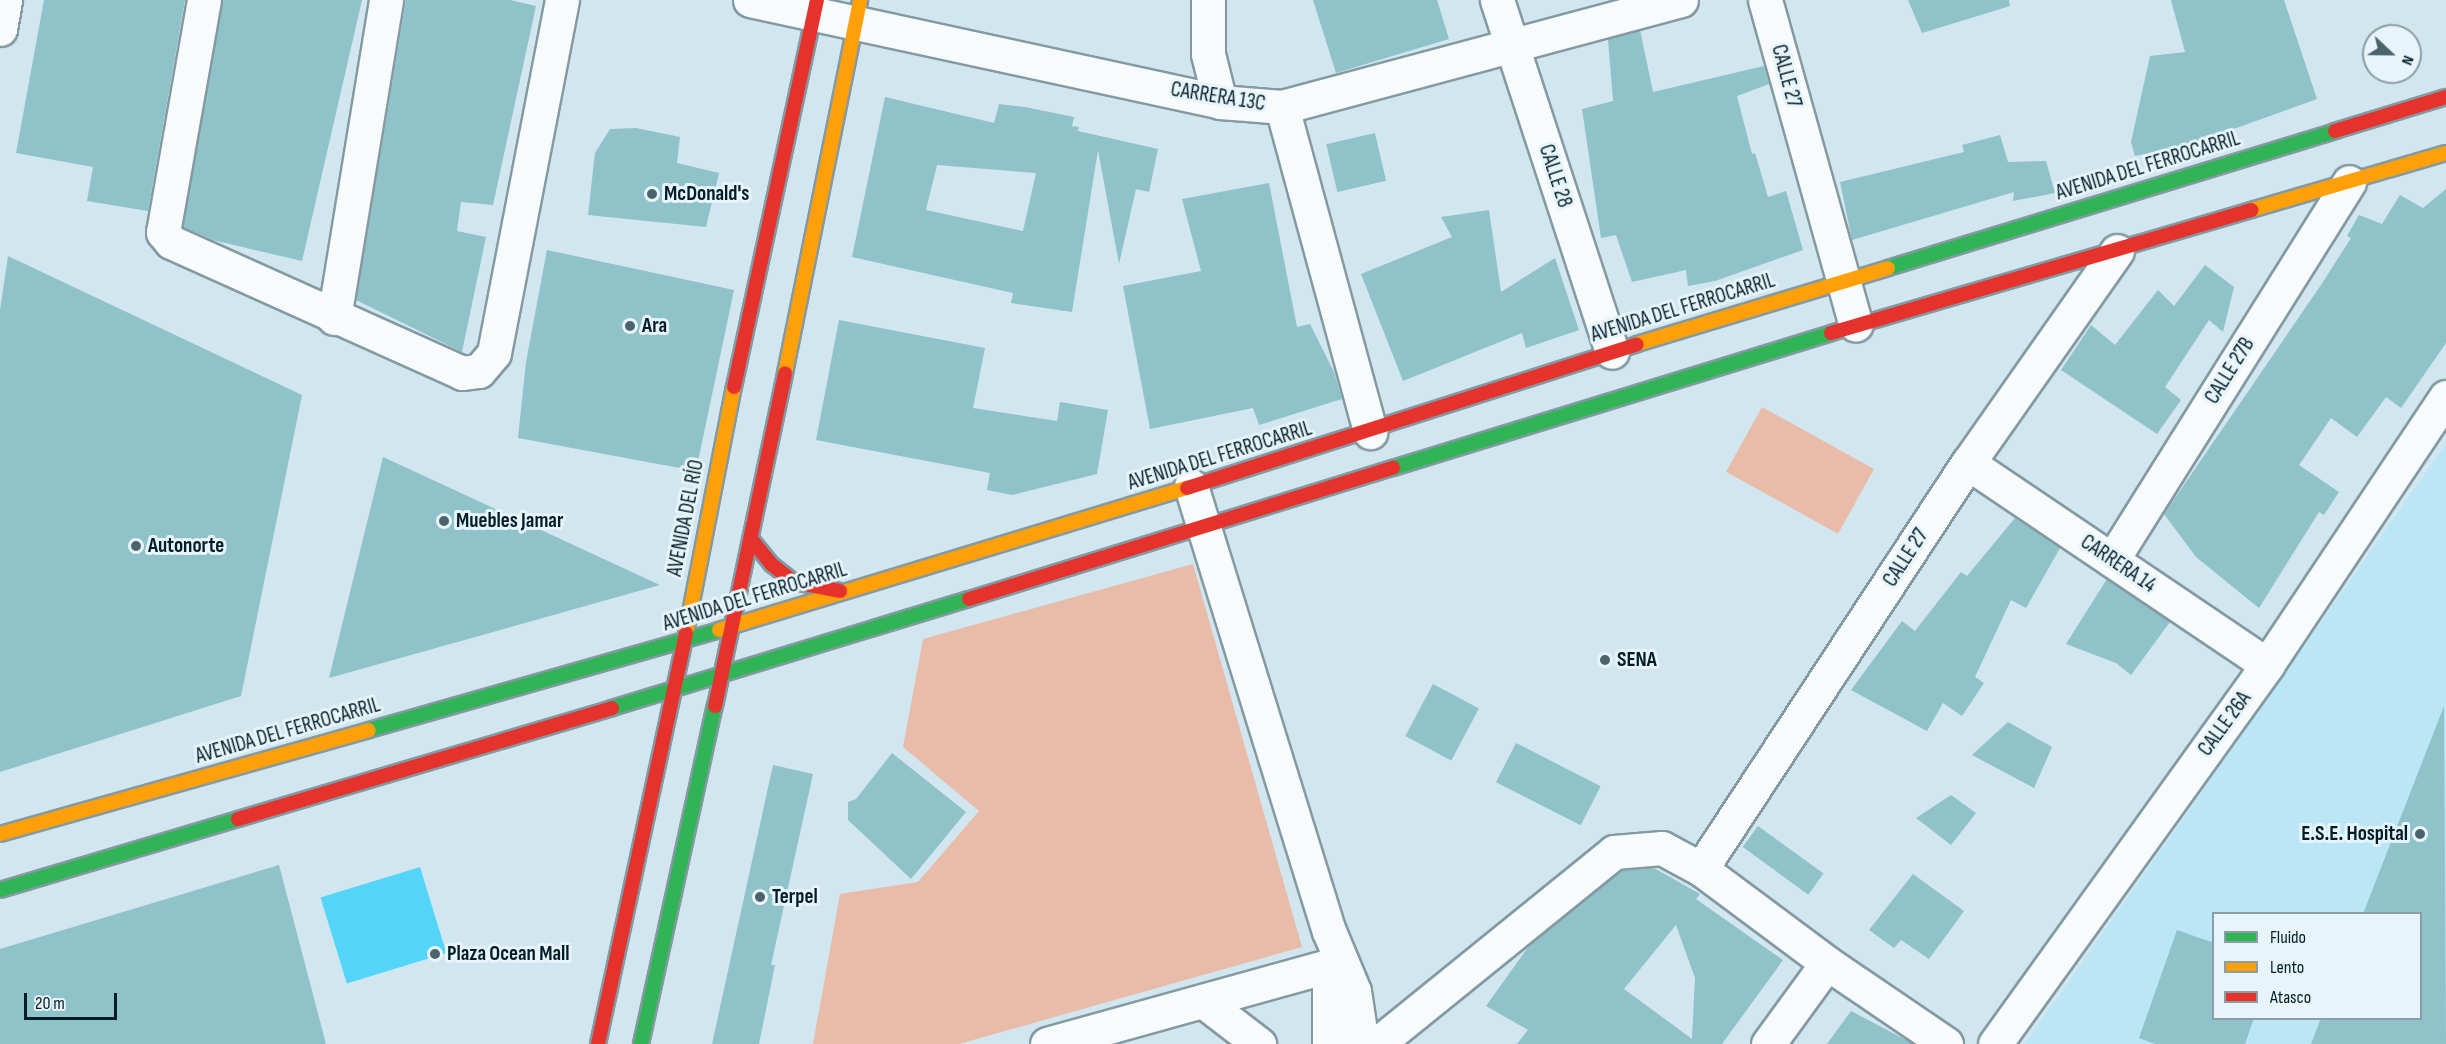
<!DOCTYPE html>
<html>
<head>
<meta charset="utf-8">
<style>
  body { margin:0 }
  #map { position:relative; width:2446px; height:1044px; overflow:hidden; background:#d1e6ee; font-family:"Sofia Sans Condensed",sans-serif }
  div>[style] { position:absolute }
  .built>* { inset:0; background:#bae6f6 }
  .green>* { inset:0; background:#e9bba9; transform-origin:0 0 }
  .water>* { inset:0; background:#52d5f8; transform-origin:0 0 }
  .building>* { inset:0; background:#8fc2c9; transform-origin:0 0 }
  .roads { filter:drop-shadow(2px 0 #839aa2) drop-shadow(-2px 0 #839aa2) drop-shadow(0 2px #839aa2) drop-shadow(0 -2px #839aa2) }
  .street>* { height:33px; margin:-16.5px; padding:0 16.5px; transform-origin:16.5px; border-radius:16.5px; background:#f8fbfc }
  .fast>* { height:14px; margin:-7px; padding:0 7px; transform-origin:7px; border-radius:7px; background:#30b455 }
  .slow>* { height:14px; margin:-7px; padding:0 7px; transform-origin:7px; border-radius:7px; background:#ff9f0a }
  .jam>* { height:14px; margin:-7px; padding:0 7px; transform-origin:7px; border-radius:7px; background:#e5322d }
  .dots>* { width:16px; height:16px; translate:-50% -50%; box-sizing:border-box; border:3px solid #e7f4f9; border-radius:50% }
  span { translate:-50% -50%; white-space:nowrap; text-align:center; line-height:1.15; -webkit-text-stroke:6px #e7f4f9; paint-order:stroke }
  .street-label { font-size:21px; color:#011d27 }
  .poi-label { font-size:21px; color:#011d27; font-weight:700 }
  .left { translate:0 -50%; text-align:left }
  .right { translate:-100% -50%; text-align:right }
  .legend { position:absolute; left:2212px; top:912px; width:210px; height:108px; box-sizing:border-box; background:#e7f4f9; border:2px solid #8b9ea5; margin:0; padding:8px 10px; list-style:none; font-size:18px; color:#011d27 }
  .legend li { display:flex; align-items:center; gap:12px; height:30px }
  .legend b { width:30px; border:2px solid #8b9ea5 }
  .north { position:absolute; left:2362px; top:24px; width:60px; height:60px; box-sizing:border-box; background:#e7f4f9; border:2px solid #8b9ea5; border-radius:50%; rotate:112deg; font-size:16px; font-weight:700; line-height:24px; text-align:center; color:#011d27 }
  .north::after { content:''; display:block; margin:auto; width:21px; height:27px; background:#4a636d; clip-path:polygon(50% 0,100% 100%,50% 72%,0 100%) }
  .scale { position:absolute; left:24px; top:993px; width:93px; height:27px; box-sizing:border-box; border:3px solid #011d27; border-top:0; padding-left:8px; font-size:18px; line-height:21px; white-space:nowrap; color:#011d27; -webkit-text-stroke:4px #e7f4f9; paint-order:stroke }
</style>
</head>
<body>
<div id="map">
  <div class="built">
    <i style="clip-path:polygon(evenodd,2446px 444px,2446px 1044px,2025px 1044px,2446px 444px,2214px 914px,2420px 914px,2420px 1018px,2214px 1018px,2214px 914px)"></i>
  </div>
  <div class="green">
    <i style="left:1762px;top:407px;width:128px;height:74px;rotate:29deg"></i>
    <i style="clip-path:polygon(1193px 564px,1302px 947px,959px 1044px,813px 1044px,840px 894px,918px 882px,979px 811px,903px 747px,923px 639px)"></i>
  </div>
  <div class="water">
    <i style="left:420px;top:867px;width:90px;height:104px;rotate:73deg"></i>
  </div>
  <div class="building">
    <i style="clip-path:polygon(44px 0,185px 0,148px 211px,87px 201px,93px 167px,16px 153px)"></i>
    <i style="clip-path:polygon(222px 0,362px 0,302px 261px,213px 240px,183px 227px)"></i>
    <i style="clip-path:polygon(406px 0,510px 0,536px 6px,493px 205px,461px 202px,457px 231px,486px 237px,462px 352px,356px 300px)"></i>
    <i style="clip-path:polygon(1313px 0,1437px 0,1449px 39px,1336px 73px)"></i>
    <i style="clip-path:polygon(1908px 0,2009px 0,2010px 6px,1922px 33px)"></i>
    <i style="clip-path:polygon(2171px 0,2284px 0,2317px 99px,2189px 145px,2135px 156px,2131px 142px,2150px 56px,2185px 52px)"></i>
    <i style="clip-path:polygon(1640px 30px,1653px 92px,1764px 66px,1769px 84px,1737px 96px,1752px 154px,1755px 153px,1768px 197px,1786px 191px,1803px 250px,1715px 281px,1688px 286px,1686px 270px,1632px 282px,1616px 235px,1601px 238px,1582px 109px,1613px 101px,1608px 39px)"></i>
    <i style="clip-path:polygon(evenodd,885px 97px,994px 123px,999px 104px,1025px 107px,1074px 117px,1072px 126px,1079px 127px,1078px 131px,1158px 149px,1149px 192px,1136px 189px,1119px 264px,1098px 150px,1072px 312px,1011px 303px,1013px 293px,852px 257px,885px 97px,937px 165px,1036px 173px,1023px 231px,926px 210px,937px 165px)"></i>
    <i style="clip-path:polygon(636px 128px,680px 137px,677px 163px,719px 173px,706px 227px,588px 215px,595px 153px,610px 129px)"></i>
    <i style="left:1375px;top:133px;width:49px;height:50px;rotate:77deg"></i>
    <i style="clip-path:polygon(2000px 135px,2008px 162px,2046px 161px,2055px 193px,2013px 201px,2014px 192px,1852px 240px,1840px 182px,1964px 152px,1962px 145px)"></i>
    <i style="clip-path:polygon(1269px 183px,1297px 327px,1310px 324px,1334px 372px,1342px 399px,1259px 425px,1253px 408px,1150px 429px,1123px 286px,1201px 271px,1182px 199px)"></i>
    <i style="clip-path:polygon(2446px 189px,2446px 343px,2401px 408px,2386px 397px,2357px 437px,2331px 418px,2299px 465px,2339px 492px,2324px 515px,2319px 512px,2259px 608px,2196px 557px,2164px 514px,2321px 285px,2351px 238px,2347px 236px,2359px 215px,2382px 224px,2400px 195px,2423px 208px)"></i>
    <i style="clip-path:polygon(1489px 210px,1501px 292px,1555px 258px,1579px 330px,1526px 348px,1522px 333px,1403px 381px,1361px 274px,1452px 237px,1441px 217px)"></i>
    <i style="clip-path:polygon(547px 250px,734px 290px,696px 471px,518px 438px,526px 362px)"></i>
    <i style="clip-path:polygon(8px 256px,302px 395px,241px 696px,0 772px,0 310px)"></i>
    <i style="clip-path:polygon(2205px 265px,2234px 287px,2223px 332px,2209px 320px,2165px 387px,2181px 400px,2157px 434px,2061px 370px,2091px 325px,2115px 345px,2158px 290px,2174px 306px)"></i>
    <i style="clip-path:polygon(839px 320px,985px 348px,973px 408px,1057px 421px,1060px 402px,1108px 410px,1097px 474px,1012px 495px,987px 490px,990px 473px,816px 440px)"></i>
    <i style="clip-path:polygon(383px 457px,660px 585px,329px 678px)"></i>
    <i style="clip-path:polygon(2015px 518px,2060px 548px,2026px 608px,2011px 600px,1975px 677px,1984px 683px,1962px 716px,1943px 703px,1927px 731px,1851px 690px,1902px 621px,1915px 631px,1961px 572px,1967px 576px)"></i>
    <i style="clip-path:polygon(2107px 579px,2170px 622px,2131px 675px,2116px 663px,2066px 644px)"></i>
    <i style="left:1433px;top:684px;width:52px;height:59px;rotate:28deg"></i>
    <i style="clip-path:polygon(2444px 706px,2446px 1044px,2311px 1044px,2321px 1018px,2421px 1018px,2421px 914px,2363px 914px)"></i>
    <i style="clip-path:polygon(2008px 722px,2052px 747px,2034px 788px,1972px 755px)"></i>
    <i style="left:1516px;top:743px;width:95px;height:44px;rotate:27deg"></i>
    <i style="clip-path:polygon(892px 753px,966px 812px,911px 879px,848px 820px,848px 802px,856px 799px)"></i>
    <i style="clip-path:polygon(773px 765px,813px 774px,771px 965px,775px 965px,759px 1044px,712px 1044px)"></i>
    <i style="clip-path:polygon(1951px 795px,1976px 813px,1951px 845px,1916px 818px)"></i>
    <i style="left:1758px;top:826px;width:81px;height:26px;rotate:36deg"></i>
    <i style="clip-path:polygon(279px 865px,326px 1044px,0 1044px,0 949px)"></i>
    <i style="clip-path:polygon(evenodd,1654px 868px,1700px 894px,1696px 899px,1783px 960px,1722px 1044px,1517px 1044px,1528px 1030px,1486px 1006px,1531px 943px,1621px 870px,1654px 868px,1676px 925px,1695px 978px,1692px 1039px,1624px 989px,1676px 925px)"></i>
    <i style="clip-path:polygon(1913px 874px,1964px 911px,1929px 959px,1901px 940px,1894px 948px,1869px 930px)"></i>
    <i style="clip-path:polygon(2177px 930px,2214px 943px,2214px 1018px,2254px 1018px,2245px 1044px,2155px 1044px,2139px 1038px)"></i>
    <i style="clip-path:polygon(1851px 1011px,1910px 1042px,1913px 1044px,1827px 1044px)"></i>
  </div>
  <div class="roads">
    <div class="street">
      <i style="left:204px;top:0;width:236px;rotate:100deg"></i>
      <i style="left:163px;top:232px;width:13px;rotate:51deg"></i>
      <i style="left:171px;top:242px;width:319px;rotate:24.2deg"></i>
      <i style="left:462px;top:373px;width:17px;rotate:-7deg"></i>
      <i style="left:479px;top:371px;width:23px;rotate:-50deg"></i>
      <i style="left:494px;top:353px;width:359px;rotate:-79.1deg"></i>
      <i style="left:750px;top:0;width:481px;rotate:12.2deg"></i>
      <i style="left:1220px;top:102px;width:62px;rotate:4.6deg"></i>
      <i style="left:1282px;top:107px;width:413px;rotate:-15deg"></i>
      <i style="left:1208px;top:0;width:54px;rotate:90deg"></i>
      <i style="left:1208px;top:54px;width:49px;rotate:76deg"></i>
      <i style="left:1497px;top:0;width:370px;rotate:71.9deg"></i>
      <i style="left:1765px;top:0;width:337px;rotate:74.4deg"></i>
      <i style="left:0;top:29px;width:29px;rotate:-80deg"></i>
      <i style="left:1282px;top:107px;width:337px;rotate:74.8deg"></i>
      <i style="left:334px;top:318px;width:322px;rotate:-80.7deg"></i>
      <i style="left:1968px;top:463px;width:361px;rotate:34deg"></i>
      <i style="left:1191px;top:486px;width:466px;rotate:72.8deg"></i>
      <i style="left:1329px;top:931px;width:65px;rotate:67.4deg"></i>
      <i style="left:1354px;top:991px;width:54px;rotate:81.4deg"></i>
      <i style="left:2112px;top:560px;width:446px;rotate:-57.9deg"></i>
      <i style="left:1701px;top:869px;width:486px;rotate:-56.7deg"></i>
      <i style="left:1968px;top:463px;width:259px;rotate:-54.9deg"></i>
      <i style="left:1203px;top:1001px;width:71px;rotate:37.5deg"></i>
      <i style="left:1047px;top:1044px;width:306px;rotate:-15.5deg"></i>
      <i style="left:1329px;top:1044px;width:79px;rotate:-90deg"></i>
      <i style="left:1377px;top:1044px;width:305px;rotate:-39deg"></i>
      <i style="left:1614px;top:852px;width:48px;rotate:-4.8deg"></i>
      <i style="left:1662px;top:848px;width:44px;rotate:28.3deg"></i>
      <i style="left:1701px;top:869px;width:157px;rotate:36.7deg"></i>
      <i style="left:1827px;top:963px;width:144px;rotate:34.2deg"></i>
      <i style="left:1768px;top:1044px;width:100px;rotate:-53.9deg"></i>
      <i style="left:1995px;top:1044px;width:467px;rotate:-54.3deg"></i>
      <i style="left:2267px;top:665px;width:322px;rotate:-56.3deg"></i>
    </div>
    <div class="fast">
      <i style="left:1888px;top:268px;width:468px;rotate:-17deg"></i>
      <i style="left:1393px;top:468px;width:458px;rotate:-17.1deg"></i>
      <i style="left:612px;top:708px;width:373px;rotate:-17deg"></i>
      <i style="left:369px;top:730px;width:364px;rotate:-15.9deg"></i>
      <i style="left:0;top:890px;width:248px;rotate:-16.6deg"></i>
      <i style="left:641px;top:1044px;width:346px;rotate:-77.7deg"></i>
    </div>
    <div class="slow">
      <i style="left:2251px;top:210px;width:203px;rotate:-16.3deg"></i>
      <i style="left:1637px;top:344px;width:262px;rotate:-16.8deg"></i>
      <i style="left:785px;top:373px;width:380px;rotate:-78.6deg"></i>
      <i style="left:719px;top:630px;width:489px;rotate:-16.9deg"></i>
      <i style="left:686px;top:633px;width:251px;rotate:-79deg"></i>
      <i style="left:0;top:834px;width:383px;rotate:-15.7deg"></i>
    </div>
    <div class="jam">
      <i style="left:2335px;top:131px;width:116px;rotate:-17deg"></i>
      <i style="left:1831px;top:333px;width:438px;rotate:-16.3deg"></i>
      <i style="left:734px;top:387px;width:396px;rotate:-77.9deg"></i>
      <i style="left:1187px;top:488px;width:472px;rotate:-17.7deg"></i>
      <i style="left:751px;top:539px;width:32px;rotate:51deg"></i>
      <i style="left:771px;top:564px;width:29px;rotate:38deg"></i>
      <i style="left:794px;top:582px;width:47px;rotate:11.1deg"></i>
      <i style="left:969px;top:599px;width:444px;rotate:-17.2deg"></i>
      <i style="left:715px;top:706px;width:340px;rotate:-78.1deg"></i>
      <i style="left:238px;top:819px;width:390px;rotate:-16.5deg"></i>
      <i style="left:598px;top:1044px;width:420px;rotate:-77.9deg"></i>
    </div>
  </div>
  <div class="dots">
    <i style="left:652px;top:194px;background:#4a636d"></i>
    <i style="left:630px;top:326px;background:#4a636d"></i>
    <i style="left:444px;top:521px;background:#4a636d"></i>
    <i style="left:136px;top:546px;background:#4a636d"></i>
    <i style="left:1605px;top:660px;background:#4a636d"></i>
    <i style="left:2420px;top:834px;background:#4a636d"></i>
    <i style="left:760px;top:897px;background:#4a636d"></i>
    <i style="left:435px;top:954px;background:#4a636d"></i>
  </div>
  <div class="street-label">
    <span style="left:1786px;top:76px;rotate:75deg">CALLE 27</span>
    <span style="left:1218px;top:97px;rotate:9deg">CARRERA 13C</span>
    <span style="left:2148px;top:166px;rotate:-17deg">AVENIDA DEL FERROCARRIL</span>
    <span style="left:1555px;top:176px;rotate:72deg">CALLE 28</span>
    <span style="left:1683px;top:308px;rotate:-17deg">AVENIDA DEL FERROCARRIL</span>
    <span style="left:2230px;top:371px;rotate:-58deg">CALLE 27B</span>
    <span style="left:1220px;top:456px;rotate:-17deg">AVENIDA DEL FERROCARRIL</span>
    <span style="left:686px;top:518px;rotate:-79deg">AVENIDA DEL RÍO</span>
    <span style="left:1906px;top:558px;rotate:-57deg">CALLE 27</span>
    <span style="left:2118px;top:564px;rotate:34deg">CARRERA 14</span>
    <span style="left:755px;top:597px;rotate:-17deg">AVENIDA DEL FERROCARRIL</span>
    <span style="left:2225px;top:724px;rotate:-54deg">CALLE 26A</span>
    <span style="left:288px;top:731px;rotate:-16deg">AVENIDA DEL FERROCARRIL</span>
  </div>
  <div class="poi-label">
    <span class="left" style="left:664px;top:194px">McDonald's</span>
    <span class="left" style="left:642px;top:326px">Ara</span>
    <span class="left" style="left:456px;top:521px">Muebles Jamar</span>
    <span class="left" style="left:148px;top:546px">Autonorte</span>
    <span class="left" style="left:1617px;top:660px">SENA</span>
    <span class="right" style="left:2408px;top:834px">E.S.E. Hospital</span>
    <span class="left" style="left:772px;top:897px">Terpel</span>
    <span class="left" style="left:447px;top:954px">Plaza Ocean Mall</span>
  </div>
  <ul class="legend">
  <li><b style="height:8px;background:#30b455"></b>Fluido</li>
  <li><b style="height:8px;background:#ff9f0a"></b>Lento</li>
  <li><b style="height:8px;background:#e5322d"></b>Atasco</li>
  </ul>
  <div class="north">N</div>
  <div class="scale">20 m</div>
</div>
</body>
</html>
